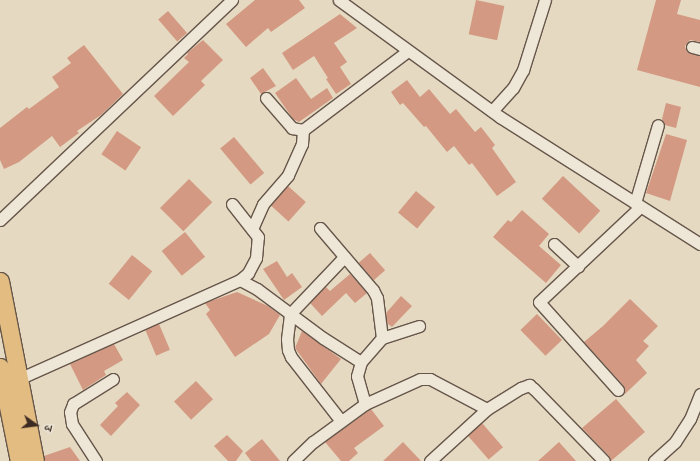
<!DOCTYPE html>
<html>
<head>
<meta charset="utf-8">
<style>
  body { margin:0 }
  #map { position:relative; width:700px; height:461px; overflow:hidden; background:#e5d9c1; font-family:"Sorts Mill Goudy","Noto Serif Devanagari",serif }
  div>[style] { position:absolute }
  .building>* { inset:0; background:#d49982; transform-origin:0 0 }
  .roads { filter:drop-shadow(1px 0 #66564a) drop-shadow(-1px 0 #66564a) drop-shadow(0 1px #66564a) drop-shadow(0 -1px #66564a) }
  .minor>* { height:11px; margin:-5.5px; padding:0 5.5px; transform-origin:5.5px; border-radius:5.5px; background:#eee6d7 }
  .primary>* { height:17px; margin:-8.5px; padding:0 8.5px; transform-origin:8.5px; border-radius:8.5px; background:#e2bc80 }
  span { translate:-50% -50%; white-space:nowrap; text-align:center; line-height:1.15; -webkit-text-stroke:3.5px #eee6d7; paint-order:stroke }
  .north { position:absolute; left:16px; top:405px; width:40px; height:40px; -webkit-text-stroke:3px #eee6d7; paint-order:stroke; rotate:104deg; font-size:11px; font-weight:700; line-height:16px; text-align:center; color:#3c2b23 }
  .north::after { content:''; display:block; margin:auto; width:14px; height:18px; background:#3c2b23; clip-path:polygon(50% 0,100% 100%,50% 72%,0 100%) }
</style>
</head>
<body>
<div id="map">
  <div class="building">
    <i style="clip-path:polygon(255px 0,299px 0,305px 8px,271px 32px,268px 28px,246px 47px,226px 24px)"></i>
    <i style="left:476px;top:0;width:29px;height:35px;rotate:12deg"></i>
    <i style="clip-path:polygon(656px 0,681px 0,677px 14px,700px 20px,700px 42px,690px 40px,685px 46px,687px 52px,700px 56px,700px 87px,637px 70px)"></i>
    <i style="left:168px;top:11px;width:29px;height:13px;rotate:49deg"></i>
    <i style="clip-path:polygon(340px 14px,357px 28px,334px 43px,347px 62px,340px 67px,351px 84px,336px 94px,326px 79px,328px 78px,314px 56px,293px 70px,282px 53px)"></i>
    <i style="clip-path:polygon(203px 40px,223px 60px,201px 81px,205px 85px,173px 116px,154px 96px,189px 62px,184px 58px,188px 54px,187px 53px)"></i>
    <i style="clip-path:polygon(84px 45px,123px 94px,101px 115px,77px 131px,79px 133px,60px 147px,52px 136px,19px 162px,4px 169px,0 160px,0 128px,27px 107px,29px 109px,59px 87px,52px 77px,71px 63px,67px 58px)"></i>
    <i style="clip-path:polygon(263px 68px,276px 86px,261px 94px,250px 78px)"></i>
    <i style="clip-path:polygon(296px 78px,311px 99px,327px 88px,333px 98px,299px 122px,293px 119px,275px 93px)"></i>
    <i style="clip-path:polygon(407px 80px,420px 97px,429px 89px,450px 114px,456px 109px,475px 132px,481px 127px,495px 145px,492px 148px,516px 182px,497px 196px,472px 163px,469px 165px,454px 146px,447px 152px,426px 126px,424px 127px,403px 103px,400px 105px,391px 92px)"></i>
    <i style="clip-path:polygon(666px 103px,681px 107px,676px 128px,665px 125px,662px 119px)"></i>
    <i style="left:117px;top:131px;width:29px;height:28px;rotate:34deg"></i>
    <i style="clip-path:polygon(666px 134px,687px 140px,670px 201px,646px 193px)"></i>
    <i style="left:234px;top:137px;width:47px;height:18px;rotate:50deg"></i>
    <i style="left:563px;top:176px;width:51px;height:31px;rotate:43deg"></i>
    <i style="left:189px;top:179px;width:33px;height:41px;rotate:45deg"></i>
    <i style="left:288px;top:186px;width:24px;height:26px;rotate:42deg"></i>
    <i style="left:416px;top:191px;width:25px;height:28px;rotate:40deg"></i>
    <i style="clip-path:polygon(522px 210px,549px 234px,539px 246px,561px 265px,546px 283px,493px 237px,508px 220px,511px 222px)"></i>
    <i style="left:185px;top:232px;width:32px;height:30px;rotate:51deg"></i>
    <i style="left:370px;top:253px;width:23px;height:15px;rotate:49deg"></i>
    <i style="left:132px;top:255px;width:26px;height:37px;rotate:39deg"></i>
    <i style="clip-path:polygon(277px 261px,287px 277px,292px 273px,302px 287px,284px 300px,263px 269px)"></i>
    <i style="clip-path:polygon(350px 274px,367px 293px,355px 303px,346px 293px,322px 316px,310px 303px,326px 287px,330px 291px)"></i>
    <i style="clip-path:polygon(237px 292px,268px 306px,280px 315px,269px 334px,235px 357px,206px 314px,210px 310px,205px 303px)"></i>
    <i style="clip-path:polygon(401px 296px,412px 306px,392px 327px,387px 323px,386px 313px)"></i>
    <i style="clip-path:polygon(630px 299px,658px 326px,643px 341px,649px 346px,636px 360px,647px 373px,625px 394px,623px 385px,584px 342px,603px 326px)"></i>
    <i style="left:537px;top:314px;width:36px;height:23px;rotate:46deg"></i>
    <i style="left:159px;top:324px;width:28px;height:15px;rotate:67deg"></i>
    <i style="clip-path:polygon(302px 331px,341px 359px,321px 384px,295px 348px)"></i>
    <i style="clip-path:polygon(114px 344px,123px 360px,104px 371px,106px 375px,83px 390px,70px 364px)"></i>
    <i style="left:196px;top:381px;width:25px;height:30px;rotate:47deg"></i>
    <i style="clip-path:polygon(127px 392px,140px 405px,111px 436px,100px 425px,118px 406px,115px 403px)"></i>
    <i style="clip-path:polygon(616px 399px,645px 432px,611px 461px,609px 456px,582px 428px)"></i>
    <i style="clip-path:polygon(371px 409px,384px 426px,354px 448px,358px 453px,349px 461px,341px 461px,325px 442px)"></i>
    <i style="left:482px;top:423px;width:32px;height:19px;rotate:49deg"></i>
    <i style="clip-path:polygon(227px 435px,243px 451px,236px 461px,228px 461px,214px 446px)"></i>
    <i style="clip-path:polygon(262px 439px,280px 461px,251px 461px,245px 453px)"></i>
    <i style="clip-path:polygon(403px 442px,421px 461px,383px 461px)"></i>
    <i style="clip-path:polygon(559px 442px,576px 461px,538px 461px)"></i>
    <i style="clip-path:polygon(70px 447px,80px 461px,45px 461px,44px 456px)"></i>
  </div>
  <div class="roads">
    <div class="minor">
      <i style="left:339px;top:0;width:199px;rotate:36deg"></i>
      <i style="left:500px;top:117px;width:237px;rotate:32.4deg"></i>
      <i style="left:692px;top:47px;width:8px;rotate:14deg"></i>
      <i style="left:266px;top:98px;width:40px;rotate:49deg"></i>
      <i style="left:292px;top:128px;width:11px;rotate:10deg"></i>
      <i style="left:303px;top:130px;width:131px;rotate:-37deg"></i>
      <i style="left:492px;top:111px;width:31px;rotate:-48deg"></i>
      <i style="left:513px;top:88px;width:21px;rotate:-61deg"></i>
      <i style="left:523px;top:70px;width:73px;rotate:-72.6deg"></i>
      <i style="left:635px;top:203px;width:81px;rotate:-73.6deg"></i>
      <i style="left:0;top:220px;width:320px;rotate:-43.5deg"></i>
      <i style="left:320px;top:228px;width:82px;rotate:49.5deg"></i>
      <i style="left:373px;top:290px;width:9px;rotate:63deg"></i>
      <i style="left:377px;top:298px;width:40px;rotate:82.9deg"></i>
      <i style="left:252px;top:229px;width:27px;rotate:-66deg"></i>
      <i style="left:263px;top:204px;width:38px;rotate:-49deg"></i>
      <i style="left:288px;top:175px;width:34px;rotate:-66deg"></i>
      <i style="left:302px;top:144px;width:14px;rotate:-86deg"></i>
      <i style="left:554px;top:244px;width:33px;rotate:43deg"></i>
      <i style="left:240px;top:280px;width:19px;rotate:28deg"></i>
      <i style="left:257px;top:289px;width:82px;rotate:36.6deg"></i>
      <i style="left:323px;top:338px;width:45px;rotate:32.3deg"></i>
      <i style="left:14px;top:381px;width:248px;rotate:-24.1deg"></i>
      <i style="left:240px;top:280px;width:11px;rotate:-41deg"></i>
      <i style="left:248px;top:273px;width:17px;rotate:-62deg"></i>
      <i style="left:256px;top:258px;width:21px;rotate:-85deg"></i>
      <i style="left:258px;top:237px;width:42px;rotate:-128.2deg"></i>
      <i style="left:618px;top:390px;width:118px;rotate:-131.9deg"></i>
      <i style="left:539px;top:302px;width:139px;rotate:-43.2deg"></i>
      <i style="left:365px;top:404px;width:29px;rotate:-106deg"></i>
      <i style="left:357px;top:376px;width:15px;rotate:-74deg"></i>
      <i style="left:361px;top:362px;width:32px;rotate:-49deg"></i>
      <i style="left:382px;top:338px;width:39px;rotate:-18deg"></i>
      <i style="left:341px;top:421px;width:81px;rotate:-128deg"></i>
      <i style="left:291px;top:357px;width:8px;rotate:-113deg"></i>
      <i style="left:288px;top:350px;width:11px;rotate:-95deg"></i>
      <i style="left:287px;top:339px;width:25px;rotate:-83deg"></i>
      <i style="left:290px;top:314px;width:79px;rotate:-46.5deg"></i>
      <i style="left:96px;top:461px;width:44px;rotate:-123deg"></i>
      <i style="left:72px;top:424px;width:12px;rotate:-99deg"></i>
      <i style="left:70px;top:412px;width:9px;rotate:-69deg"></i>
      <i style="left:73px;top:404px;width:47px;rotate:-32deg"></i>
      <i style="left:293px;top:461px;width:28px;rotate:-44deg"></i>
      <i style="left:313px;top:442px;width:64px;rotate:-36.2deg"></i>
      <i style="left:365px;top:404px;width:60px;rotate:-24.4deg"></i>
      <i style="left:420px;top:379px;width:10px"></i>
      <i style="left:430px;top:379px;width:64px;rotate:27.8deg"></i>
      <i style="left:487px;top:409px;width:40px;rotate:-32deg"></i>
      <i style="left:521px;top:388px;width:9px;rotate:-21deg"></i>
      <i style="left:529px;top:385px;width:6px;rotate:39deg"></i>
      <i style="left:534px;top:389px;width:100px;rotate:45.8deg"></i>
      <i style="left:430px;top:461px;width:77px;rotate:-42.4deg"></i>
      <i style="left:654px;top:461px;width:28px;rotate:-42deg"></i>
      <i style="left:675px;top:442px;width:27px;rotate:-57deg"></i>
      <i style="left:690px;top:419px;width:27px;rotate:-68deg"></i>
    </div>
    <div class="primary">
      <i style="left:0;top:281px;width:183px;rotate:79deg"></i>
      <i style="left:0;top:367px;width:96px;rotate:78.6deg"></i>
    </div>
  </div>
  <div class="north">उ</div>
</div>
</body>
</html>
